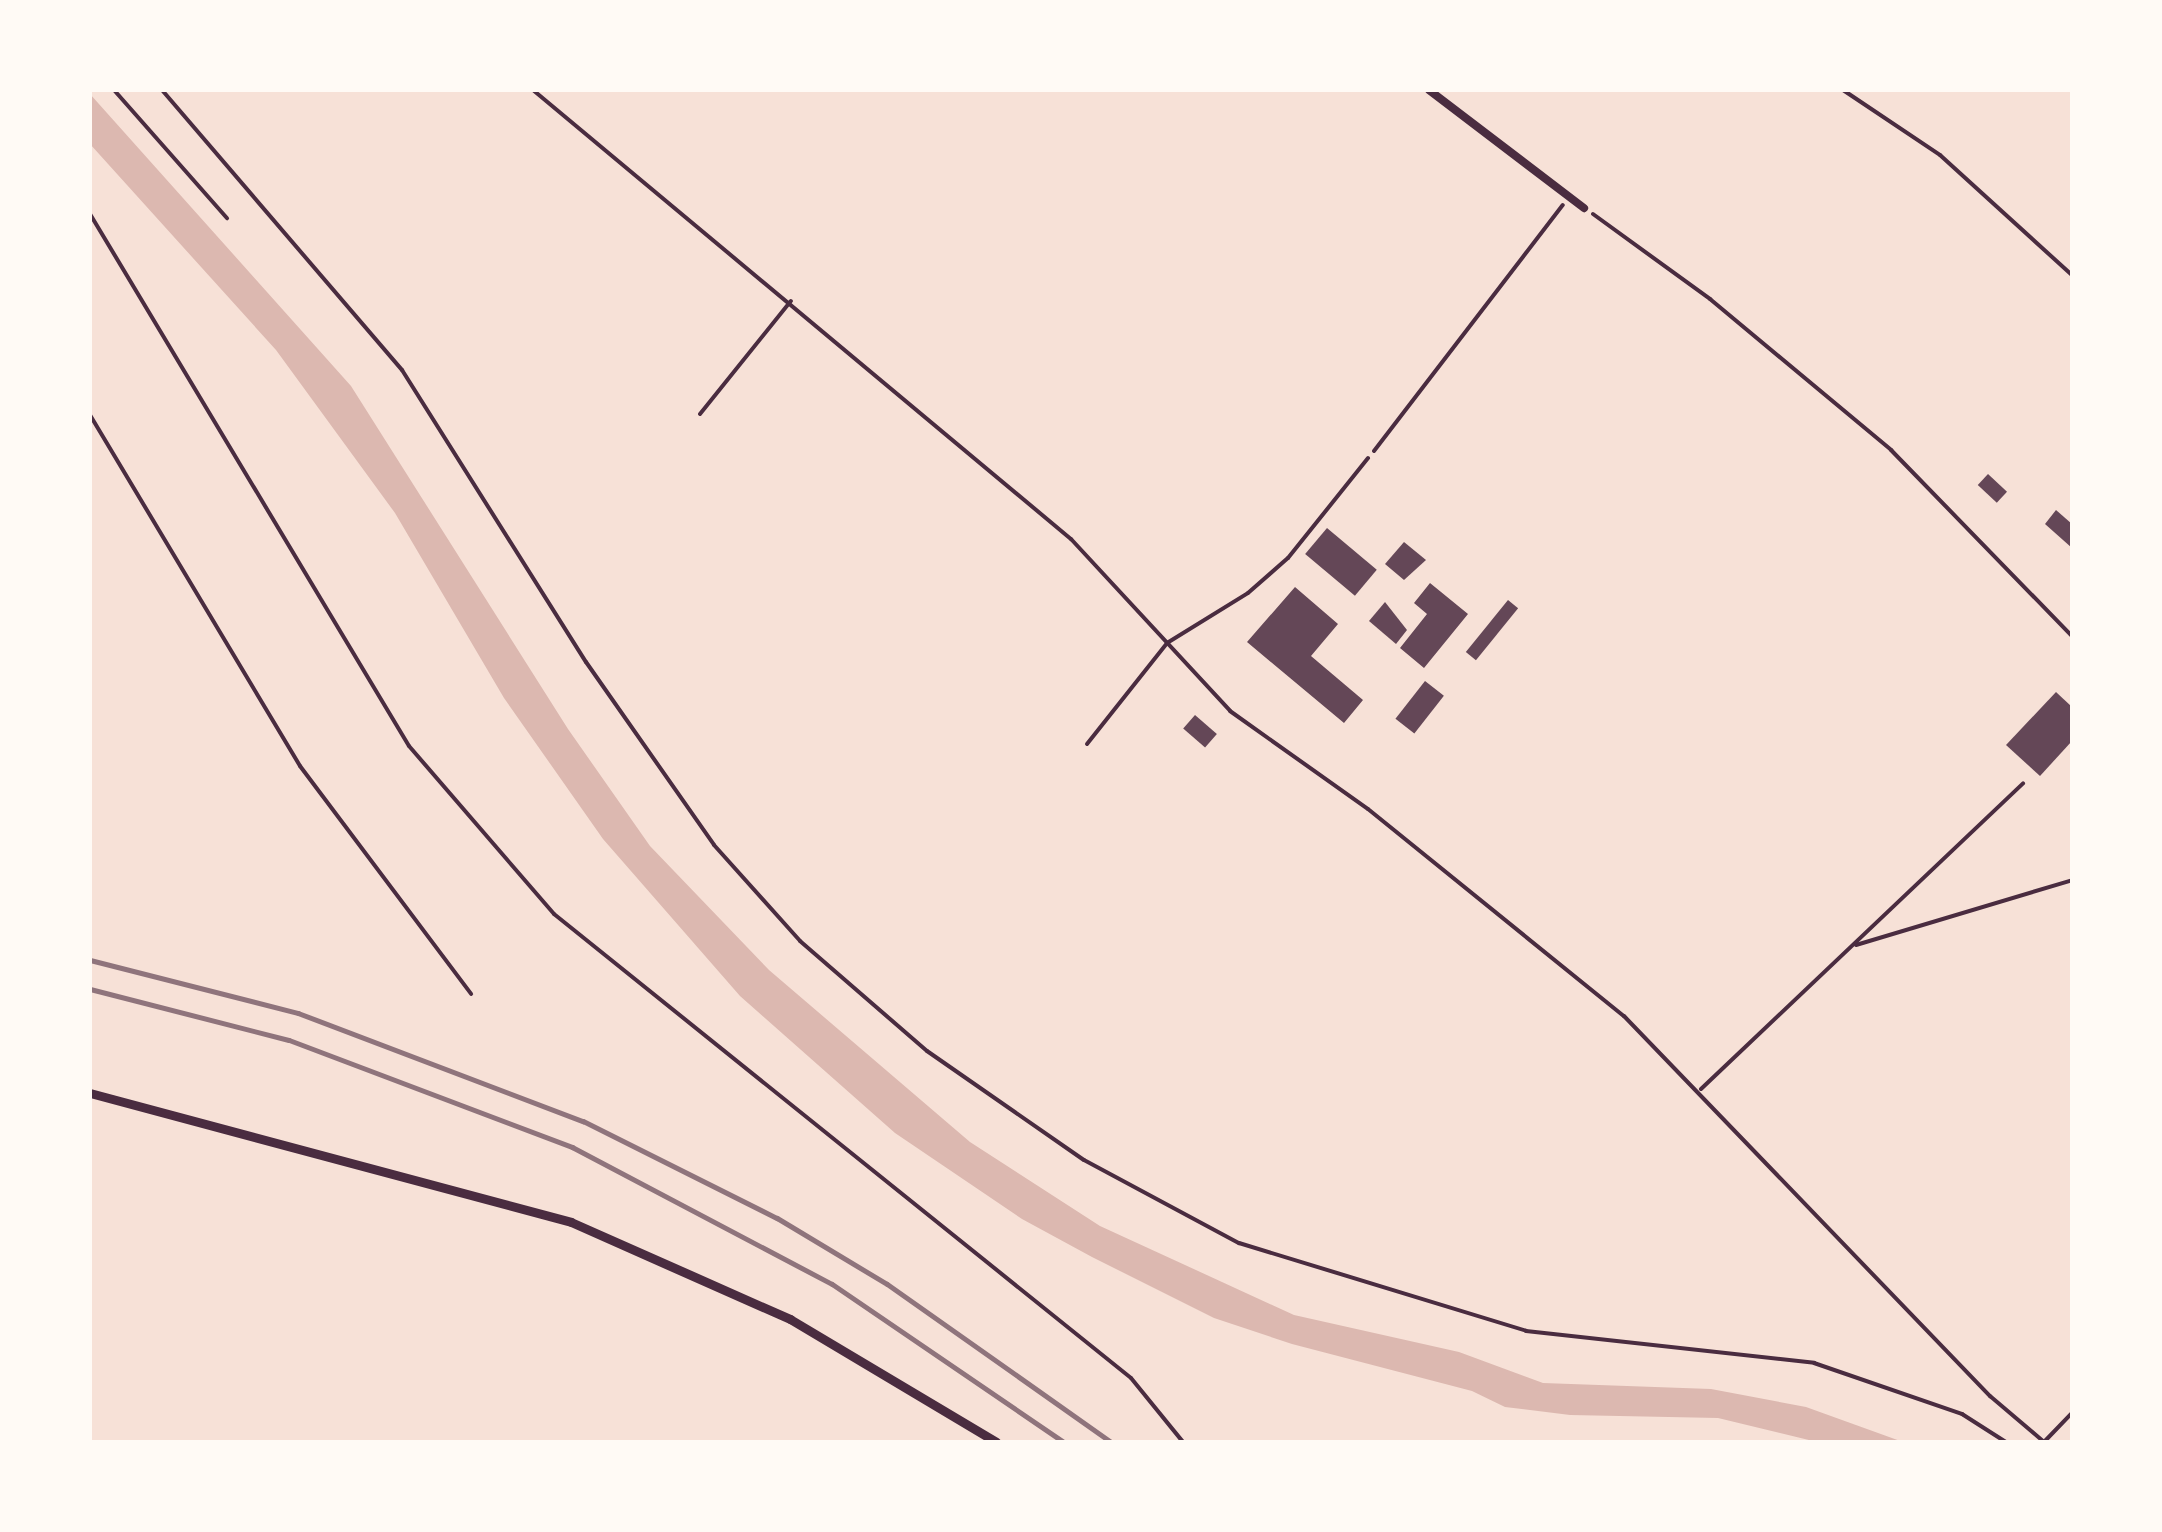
<!DOCTYPE html>
<html>
<head>
<meta charset="utf-8">
<style>
  body { margin:0 }
  #map { position:relative; width:2162px; height:1532px; overflow:hidden; background:#f7e1d7; font-family:"DM Sans",sans-serif }
  div>[style] { position:absolute }
  .water>* { inset:0; background:#dcb8b0 }
  .building>* { inset:0; background:#644757; transform-origin:0 0 }
  .path>* { height:4px; margin:-2px; padding:0 2px; transform-origin:2px; border-radius:2px; background:#4a2c40 }
  .service>* { height:4px; margin:-2px; padding:0 2px; transform-origin:2px; border-radius:2px; background:#4a2c40 }
  .minor>* { height:8px; margin:-4px; padding:0 4px; transform-origin:4px; border-radius:4px; background:#4a2c40 }
  .tertiary>* { height:9px; margin:-4.5px; padding:0 4.5px; transform-origin:4.5px; border-radius:4.5px; background:#4a2c40 }
  .rail>* { height:5px; margin:-2.5px; padding:0 2.5px; transform-origin:2.5px; border-radius:2.5px; background:#8f747c }
  span { translate:-50% -50%; white-space:nowrap; text-align:center; line-height:1.15; -webkit-text-stroke:8px #fffaf5; paint-order:stroke }
  .frame { position:absolute; inset:0; border:92px solid #fffaf5; pointer-events:none }
</style>
</head>
<body>
<div id="map">
  <div class="water">
    <i style="clip-path:polygon(90px 94px,351px 386px,568px 729px,650px 846px,769px 970px,970px 1142px,1100px 1226px,1294px 1315px,1459px 1352px,1543px 1383px,1711px 1389px,1806px 1407px,1903px 1442px,1817px 1442px,1718px 1418px,1570px 1415px,1505px 1407px,1472px 1391px,1292px 1344px,1214px 1318px,1092px 1257px,1022px 1219px,895px 1133px,740px 996px,603px 839px,504px 698px,395px 513px,276px 350px,90px 144px)"></i>
  </div>
  <div class="building">
    <i style="left:1988px;top:474px;width:26px;height:15px;rotate:43deg"></i>
    <i style="clip-path:polygon(2056px 510px,2072px 524px,2072px 548px,2045px 524px)"></i>
    <i style="left:1327px;top:528px;width:65px;height:34px;rotate:40deg"></i>
    <i style="clip-path:polygon(1404px 542px,1426px 560px,1404px 580px,1385px 564px)"></i>
    <i style="clip-path:polygon(1430px 583px,1468px 614px,1424px 668px,1400px 648px,1427px 614px,1414px 603px)"></i>
    <i style="clip-path:polygon(1295px 587px,1338px 624px,1311px 656px,1363px 700px,1344px 723px,1247px 642px)"></i>
    <i style="left:1508px;top:600px;width:13px;height:67px;rotate:39deg"></i>
    <i style="clip-path:polygon(1385px 602px,1407px 630px,1396px 644px,1369px 621px)"></i>
    <i style="left:1425px;top:681px;width:24px;height:48px;rotate:38deg"></i>
    <i style="clip-path:polygon(2056px 692px,2072px 707px,2072px 741px,2040px 776px,2006px 745px)"></i>
    <i style="left:1195px;top:715px;width:29px;height:18px;rotate:41deg"></i>
  </div>
  <div class="path">
    <i style="left:114px;top:90px;width:171px;rotate:48.6deg"></i>
    <i style="left:162px;top:90px;width:369px;rotate:49.4deg"></i>
    <i style="left:402px;top:370px;width:345px;rotate:57.8deg"></i>
    <i style="left:586px;top:662px;width:223px;rotate:55deg"></i>
    <i style="left:714px;top:845px;width:129px;rotate:48.1deg"></i>
    <i style="left:800px;top:941px;width:168px;rotate:40.9deg"></i>
    <i style="left:927px;top:1051px;width:191px;rotate:34.8deg"></i>
    <i style="left:1084px;top:1160px;width:176px;rotate:28.2deg"></i>
    <i style="left:1239px;top:1243px;width:300px;rotate:17deg"></i>
    <i style="left:1526px;top:1331px;width:290px;rotate:6.3deg"></i>
    <i style="left:1814px;top:1363px;width:157px;rotate:19deg"></i>
    <i style="left:1962px;top:1414px;width:52px;rotate:32.5deg"></i>
    <i style="left:1843px;top:90px;width:117px;rotate:33.8deg"></i>
    <i style="left:1940px;top:155px;width:178px;rotate:42.3deg"></i>
    <i style="left:90px;top:214px;width:620px;rotate:59.05deg"></i>
    <i style="left:409px;top:746px;width:222px;rotate:49.2deg"></i>
    <i style="left:554px;top:914px;width:740px;rotate:38.8deg"></i>
    <i style="left:1131px;top:1378px;width:82px;rotate:50.9deg"></i>
    <i style="left:1593px;top:214px;width:145px;rotate:36deg"></i>
    <i style="left:1710px;top:299px;width:236px;rotate:39.8deg"></i>
    <i style="left:1891px;top:450px;width:260px;rotate:45.8deg"></i>
    <i style="left:90px;top:415px;width:409px;rotate:59.1deg"></i>
    <i style="left:300px;top:766px;width:285px;rotate:53.1deg"></i>
    <i style="left:1374px;top:451px;width:310px;rotate:-52.5deg"></i>
  </div>
  <div class="service">
    <i style="left:533px;top:90px;width:701px;rotate:39.85deg"></i>
    <i style="left:1071px;top:539px;width:234px;rotate:47.2deg"></i>
    <i style="left:1230px;top:711px;width:169px;rotate:35.4deg"></i>
    <i style="left:1368px;top:809px;width:329px;rotate:39deg"></i>
    <i style="left:1624px;top:1016px;width:528px;rotate:46.08deg"></i>
    <i style="left:1990px;top:1396px;width:71px;rotate:40.4deg"></i>
    <i style="left:2044px;top:1442px;width:40px;rotate:-46deg"></i>
    <i style="left:700px;top:414px;width:145px;rotate:-51.2deg"></i>
    <i style="left:1087px;top:744px;width:129px;rotate:-51.6deg"></i>
    <i style="left:1167px;top:643px;width:95px;rotate:-31.7deg"></i>
    <i style="left:1248px;top:593px;width:53px;rotate:-41.2deg"></i>
    <i style="left:1288px;top:558px;width:128px;rotate:-51.3deg"></i>
    <i style="left:1856px;top:945px;width:226px;rotate:-16.7deg"></i>
    <i style="left:1701px;top:1089px;width:444px;rotate:-43.5deg"></i>
  </div>
  <div class="minor">
    <i style="left:1429px;top:90px;width:195px;rotate:37.3deg"></i>
  </div>
  <div class="tertiary">
    <i style="left:90px;top:1093px;width:498px;rotate:15deg"></i>
    <i style="left:571px;top:1222px;width:240px;rotate:23.9deg"></i>
    <i style="left:790px;top:1319px;width:240px;rotate:30.8deg"></i>
  </div>
  <div class="rail">
    <i style="left:90px;top:960px;width:215px;rotate:14.3deg"></i>
    <i style="left:298px;top:1013px;width:305px;rotate:20.8deg"></i>
    <i style="left:583px;top:1121px;width:217px;rotate:26.6deg"></i>
    <i style="left:777px;top:1218px;width:128px;rotate:31deg"></i>
    <i style="left:887px;top:1284px;width:274px;rotate:35.2deg"></i>
    <i style="left:90px;top:989px;width:205px;rotate:14.4deg"></i>
    <i style="left:289px;top:1040px;width:303px;rotate:20.7deg"></i>
    <i style="left:572px;top:1147px;width:294px;rotate:27.8deg"></i>
    <i style="left:832px;top:1284px;width:281px;rotate:34.3deg"></i>
  </div>
  <div class="frame"></div>
</div>
</body>
</html>
